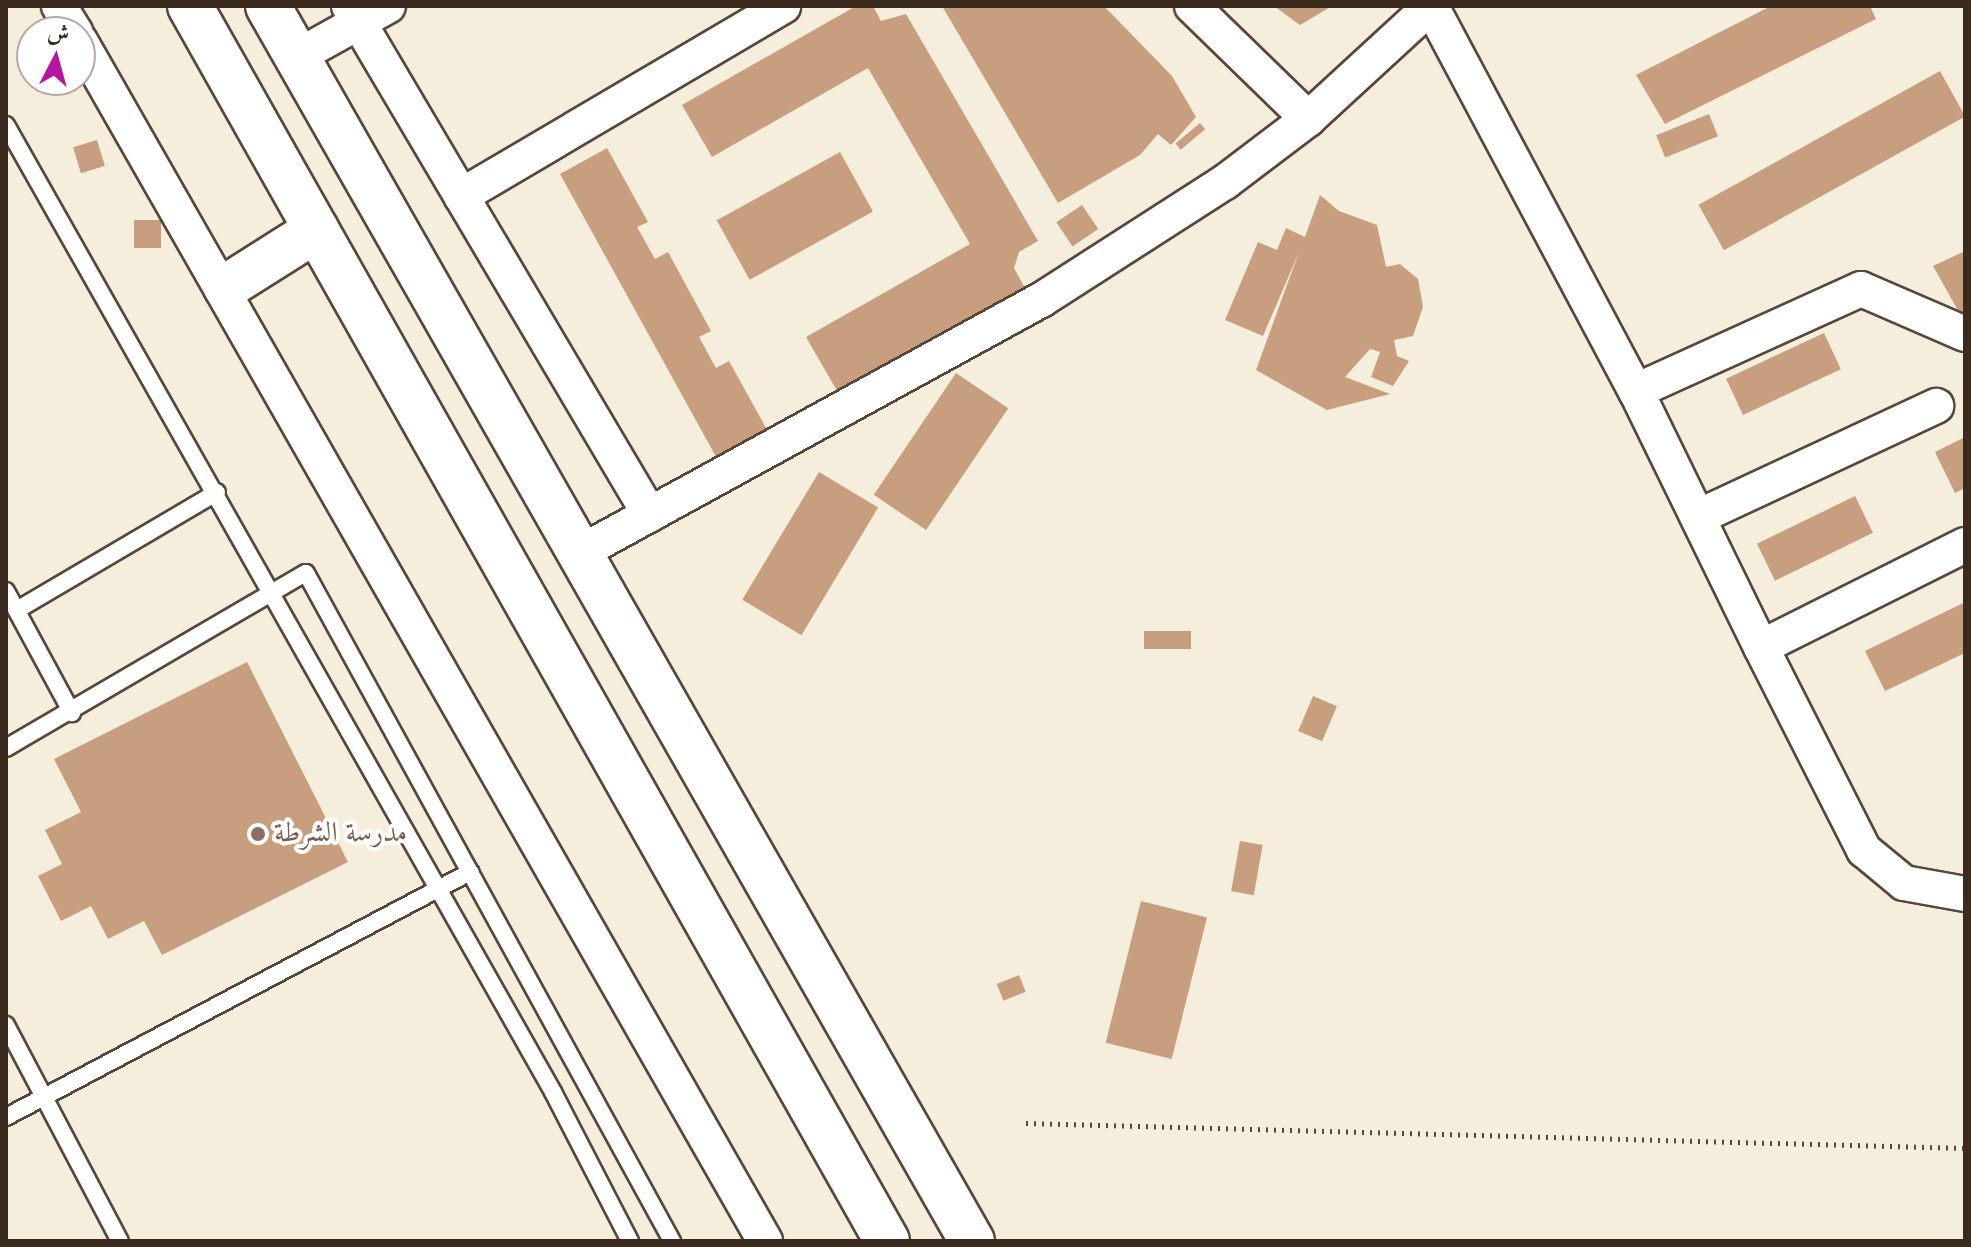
<!DOCTYPE html>
<html>
<head>
<meta charset="utf-8">
<style>
  body { margin:0 }
  #map { position:relative; width:1971px; height:1247px; overflow:hidden; background:#f6eedd; font-family:"Old Standard TT",Amiri,serif }
  div>[style] { position:absolute }
  .building>* { inset:0; background:#c79f7e; transform-origin:0 0 }
  .path>* { height:5px; margin-top:-2.5px; transform-origin:0; background:repeating-linear-gradient(90deg,#57473b 0 2px,transparent 0 8px) }
  .roads { filter:drop-shadow(2px 0 #57473b) drop-shadow(-2px 0 #57473b) drop-shadow(0 2px #57473b) drop-shadow(0 -2px #57473b) }
  .service>* { height:16px; margin:-8px; padding:0 8px; transform-origin:8px; border-radius:8px; background:#fff }
  .minor>* { height:34px; margin:-17px; padding:0 17px; transform-origin:17px; border-radius:17px; background:#fff }
  .trunk>* { height:44px; margin:-22px; padding:0 22px; transform-origin:22px; border-radius:22px; background:#fff }
  .dots>* { width:22px; height:22px; translate:-50% -50%; box-sizing:border-box; border:4px solid #fff; border-radius:50% }
  span { translate:-50% -50%; white-space:nowrap; text-align:center; line-height:1.15; -webkit-text-stroke:8px #fff; paint-order:stroke }
  .education-label { font-size:28px; color:#785e54 }
  .left { translate:0 -50%; text-align:left }
  .frame { position:absolute; inset:0; border:8px solid #3b2a1e; pointer-events:none }
  .north { position:absolute; left:16px; top:16px; width:80px; height:80px; box-sizing:border-box; background:#fff; border:2px solid #b1aaa5; border-radius:50%; rotate:6deg; font-size:22px; font-weight:700; line-height:32px; text-align:center; color:#3b2a1e }
  .north::after { content:''; display:block; margin:auto; width:28px; height:36px; background:#b5179e; clip-path:polygon(50% 0,100% 100%,50% 72%,0 100%) }
</style>
</head>
<body>
<div id="map">
  <div class="building">
    <i style="clip-path:polygon(856px 6px,873px 6px,881px 21px,906px 14px,1038px 241px,1019px 252px,1014px 268px,1026px 290px,840px 396px,806px 337px,970px 244px,868px 68px,712px 157px,682px 105px)"></i>
    <i style="clip-path:polygon(942px 6px,1104px 6px,1172px 76px,1196px 117px,1171px 145px,1158px 134px,1140px 155px,1058px 203px)"></i>
    <i style="clip-path:polygon(1274px 6px,1332px 6px,1300px 25px)"></i>
    <i style="clip-path:polygon(1771px 6px,1870px 6px,1876px 19px,1665px 124px,1636px 75px)"></i>
    <i style="left:1940px;top:71px;width:52px;height:276px;rotate:61deg"></i>
    <i style="left:1709px;top:114px;width:24px;height:57px;rotate:68deg"></i>
    <i style="left:1200px;top:123px;width:8px;height:32px;rotate:50deg"></i>
    <i style="left:97px;top:140px;width:27px;height:25px;rotate:73deg"></i>
    <i style="clip-path:polygon(607px 148px,648px 222px,637px 227px,655px 259px,668px 252px,711px 331px,699px 337px,716px 368px,729px 361px,771px 437px,720px 464px,560px 174px)"></i>
    <i style="left:840px;top:152px;width:68px;height:141px;rotate:61deg"></i>
    <i style="clip-path:polygon(1320px 195px,1339px 211px,1377px 225px,1386px 267px,1400px 264px,1418px 279px,1423px 307px,1413px 336px,1394px 340px,1397px 356px,1409px 361px,1393px 386px,1371px 377px,1380px 352px,1370px 349px,1345px 377px,1390px 394px,1327px 410px,1256px 370px,1299px 252px,1263px 336px,1225px 320px,1258px 242px,1277px 250px,1286px 228px,1305px 237px)"></i>
    <i style="left:1082px;top:205px;width:29px;height:31px;rotate:56deg"></i>
    <i style="left:134px;top:220px;width:27px;height:28px"></i>
    <i style="clip-path:polygon(1965px 251px,1965px 323px,1933px 266px)"></i>
    <i style="left:1824px;top:333px;width:40px;height:108px;rotate:65deg"></i>
    <i style="left:956px;top:373px;width:63px;height:147px;rotate:34deg"></i>
    <i style="clip-path:polygon(1965px 437px,1965px 488px,1955px 493px,1935px 452px)"></i>
    <i style="left:819px;top:472px;width:69px;height:149px;rotate:31deg"></i>
    <i style="left:1855px;top:496px;width:41px;height:109px;rotate:64deg"></i>
    <i style="clip-path:polygon(1965px 602px,1965px 653px,1885px 691px,1865px 651px)"></i>
    <i style="left:1191px;top:631px;width:18px;height:47px;rotate:90deg"></i>
    <i style="clip-path:polygon(247px 662px,348px 862px,162px 955px,144px 921px,108px 939px,91px 906px,61px 921px,38px 876px,62px 864px,45px 830px,81px 812px,54px 759px)"></i>
    <i style="left:1313px;top:696px;width:26px;height:38px;rotate:23deg"></i>
    <i style="left:1240px;top:841px;width:23px;height:51px;rotate:10deg"></i>
    <i style="left:1141px;top:901px;width:68px;height:146px;rotate:14deg"></i>
    <i style="left:1019px;top:975px;width:18px;height:24px;rotate:68deg"></i>
  </div>
  <div class="path">
    <i style="left:1026px;top:1123px;width:939px;rotate:1.53deg"></i>
  </div>
  <div class="roads">
    <div class="service">
      <i style="left:6px;top:125px;width:1111px;rotate:60.5deg"></i>
      <i style="left:553px;top:1092px;width:168px;rotate:62.7deg"></i>
      <i style="left:6px;top:591px;width:139px;rotate:61.6deg"></i>
      <i style="left:17px;top:610px;width:232px;rotate:-30.5deg"></i>
      <i style="left:6px;top:748px;width:347px;rotate:-30.3deg"></i>
      <i style="left:306px;top:573px;width:762px;rotate:61.28deg"></i>
      <i style="left:6px;top:1025px;width:244px;rotate:62.2deg"></i>
      <i style="left:6px;top:1117px;width:525px;rotate:-27.83deg"></i>
    </div>
    <div class="minor">
      <i style="left:59px;top:6px;width:31px;rotate:58deg"></i>
      <i style="left:349px;top:6px;width:591px;rotate:59.4deg"></i>
      <i style="left:1192px;top:6px;width:162px;rotate:44.2deg"></i>
      <i style="left:1431px;top:6px;width:436px;rotate:62deg"></i>
      <i style="left:1636px;top:391px;width:247px;rotate:-24.4deg"></i>
      <i style="left:1861px;top:289px;width:113px;rotate:23.4deg"></i>
      <i style="left:80px;top:41px;width:1382px;rotate:60.28deg"></i>
      <i style="left:298px;top:56px;width:103px;rotate:-29.1deg"></i>
      <i style="left:461px;top:196px;width:374px;rotate:-30.5deg"></i>
      <i style="left:1636px;top:391px;width:285px;rotate:64deg"></i>
      <i style="left:1698px;top:517px;width:263px;rotate:-25deg"></i>
      <i style="left:1965px;top:545px;width:228px;rotate:153.4deg"></i>
      <i style="left:1761px;top:647px;width:228px;rotate:63.1deg"></i>
      <i style="left:1864px;top:850px;width:52px;rotate:39.5deg"></i>
      <i style="left:1904px;top:883px;width:62px;rotate:10.2deg"></i>
      <i style="left:581px;top:552px;width:525px;rotate:-28.72deg"></i>
      <i style="left:1041px;top:300px;width:219px;rotate:-32.7deg"></i>
      <i style="left:1225px;top:182px;width:104px;rotate:-37.2deg"></i>
      <i style="left:1308px;top:119px;width:167px;rotate:-42.6deg"></i>
    </div>
    <div class="trunk">
      <i style="left:190px;top:6px;width:1418px;rotate:60.56deg"></i>
      <i style="left:268px;top:6px;width:1422px;rotate:60.32deg"></i>
      <i style="left:226px;top:287px;width:107px;rotate:-32.3deg"></i>
    </div>
  </div>
  <div class="dots">
    <i style="left:258px;top:834px;background:#8d6e63"></i>
  </div>
  <div class="education-label">
    <span class="left" style="left:274px;top:834px">مدرسة الشرطة</span>
  </div>
  <div class="frame"></div>
  <div class="north">ش</div>
</div>
</body>
</html>
